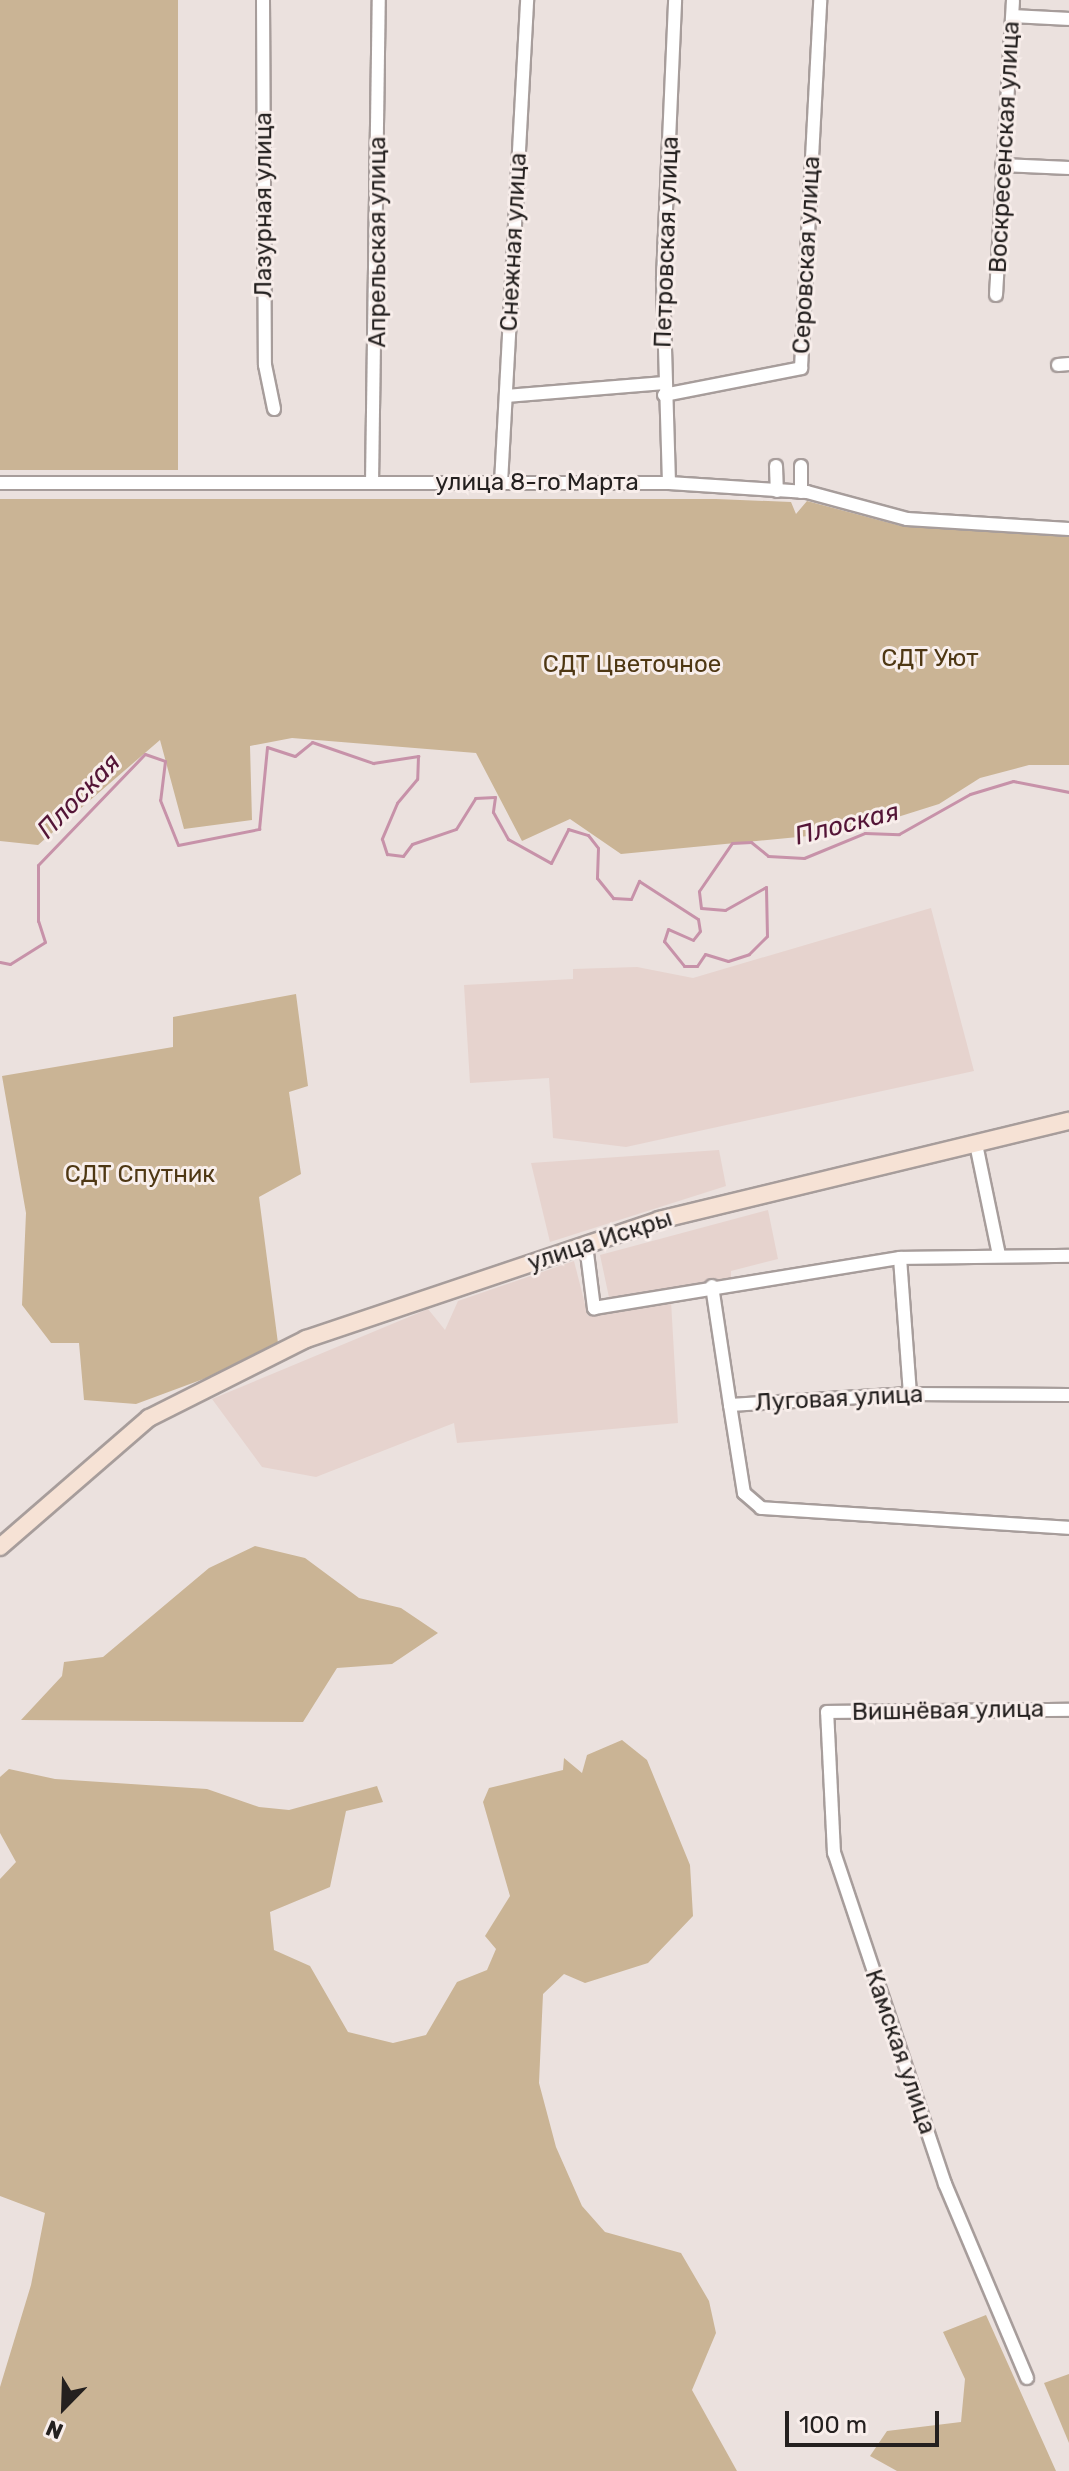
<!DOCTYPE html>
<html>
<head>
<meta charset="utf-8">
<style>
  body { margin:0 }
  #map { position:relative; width:1069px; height:2471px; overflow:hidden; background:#ebe1de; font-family:Rubik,sans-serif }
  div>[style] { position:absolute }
  .built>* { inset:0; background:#e6d3ce }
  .green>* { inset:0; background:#cab495; transform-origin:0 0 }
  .stream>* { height:3px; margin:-1.5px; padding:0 1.5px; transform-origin:1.5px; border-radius:1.5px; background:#c792a9 }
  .roads { filter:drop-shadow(2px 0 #a79d9b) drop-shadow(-2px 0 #a79d9b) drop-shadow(0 2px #a79d9b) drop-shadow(0 -2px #a79d9b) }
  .street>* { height:12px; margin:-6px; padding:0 6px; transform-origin:6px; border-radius:6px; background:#fff }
  .secondary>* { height:16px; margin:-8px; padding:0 8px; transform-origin:8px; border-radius:8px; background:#f6e2d5 }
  span { translate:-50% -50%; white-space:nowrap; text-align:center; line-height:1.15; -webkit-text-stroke:6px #f8eeeb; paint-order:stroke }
  .street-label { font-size:24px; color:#24201f }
  .park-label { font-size:24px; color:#4e3713 }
  .water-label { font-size:26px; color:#541537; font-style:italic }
  .north { position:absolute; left:24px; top:2367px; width:80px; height:80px; -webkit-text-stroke:6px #f8eeeb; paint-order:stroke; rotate:203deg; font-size:22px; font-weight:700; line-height:32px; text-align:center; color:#24201f }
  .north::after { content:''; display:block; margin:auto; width:28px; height:36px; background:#24201f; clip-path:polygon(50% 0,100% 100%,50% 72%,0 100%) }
  .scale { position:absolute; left:785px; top:2411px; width:154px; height:36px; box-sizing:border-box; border:4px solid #24201f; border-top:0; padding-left:10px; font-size:24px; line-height:28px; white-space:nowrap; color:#24201f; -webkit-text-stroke:6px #f8eeeb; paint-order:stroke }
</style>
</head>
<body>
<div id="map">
  <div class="built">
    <i style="clip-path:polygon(931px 908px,974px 1071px,626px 1147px,553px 1138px,549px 1078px,470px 1083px,464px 985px,573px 979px,573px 969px,637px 967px,693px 978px)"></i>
    <i style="clip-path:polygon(719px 1150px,726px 1186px,550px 1242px,531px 1163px)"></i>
    <i style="clip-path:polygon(768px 1210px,778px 1259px,731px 1271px,731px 1278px,610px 1302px,600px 1255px)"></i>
    <i style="clip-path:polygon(574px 1261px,588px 1316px,671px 1301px,678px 1423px,457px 1443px,454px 1423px,316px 1477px,262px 1467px,212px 1399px,428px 1309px,445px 1330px,458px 1301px)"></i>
  </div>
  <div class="green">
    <i style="left:0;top:0;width:178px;height:470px"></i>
    <i style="clip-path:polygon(0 499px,716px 499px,791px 502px,796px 514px,807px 501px,901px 526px,1069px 536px,1069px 765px,1029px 765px,980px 778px,939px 804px,850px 832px,621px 854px,570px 819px,522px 841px,476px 753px,292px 738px,250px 746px,252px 820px,184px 829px,160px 740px,38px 845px,0 841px)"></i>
    <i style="clip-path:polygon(296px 994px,308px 1086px,289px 1092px,301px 1174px,259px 1197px,279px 1351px,136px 1404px,84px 1400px,79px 1343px,51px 1343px,22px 1305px,26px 1213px,2px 1076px,173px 1047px,173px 1017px)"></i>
    <i style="clip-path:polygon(255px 1546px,305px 1558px,359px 1598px,401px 1608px,438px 1633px,392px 1664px,337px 1668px,303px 1722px,21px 1720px,62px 1676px,64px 1662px,103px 1657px,209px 1568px)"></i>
    <i style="clip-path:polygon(622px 1740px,647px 1760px,690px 1865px,693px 1916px,648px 1963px,585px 1983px,564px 1974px,543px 1994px,539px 2083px,556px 2147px,582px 2206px,605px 2232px,681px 2253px,709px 2301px,716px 2333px,692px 2390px,737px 2471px,0 2471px,0 2387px,31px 2285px,45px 2213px,0 2196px,0 1879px,16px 1862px,0 1833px,0 1777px,9px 1769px,55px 1779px,207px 1789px,259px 1807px,289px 1810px,377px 1786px,383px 1802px,346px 1811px,330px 1887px,270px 1912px,274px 1950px,310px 1966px,348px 2032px,393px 2043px,426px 2035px,457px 1982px,487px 1970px,496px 1949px,485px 1936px,510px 1896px,483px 1802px,489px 1788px,563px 1770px,564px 1758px,582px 1773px,587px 1755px)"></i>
    <i style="clip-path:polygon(986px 2315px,1056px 2471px,897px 2471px,870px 2456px,887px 2431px,961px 2422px,965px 2379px,943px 2332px)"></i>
    <i style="clip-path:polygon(1069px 2374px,1069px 2443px,1044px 2383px)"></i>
  </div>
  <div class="stream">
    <i style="left:0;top:962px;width:10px;rotate:11deg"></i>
    <i style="left:10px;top:964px;width:41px;rotate:-32.2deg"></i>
    <i style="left:45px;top:942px;width:22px;rotate:-108deg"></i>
    <i style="left:38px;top:921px;width:56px;rotate:-90deg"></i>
    <i style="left:38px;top:865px;width:154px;rotate:-46.1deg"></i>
    <i style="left:145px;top:754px;width:21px;rotate:19deg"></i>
    <i style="left:165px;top:761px;width:39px;rotate:97deg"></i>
    <i style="left:160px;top:800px;width:48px;rotate:68.2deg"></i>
    <i style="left:178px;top:845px;width:83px;rotate:-11.2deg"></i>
    <i style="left:259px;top:829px;width:82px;rotate:-84.4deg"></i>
    <i style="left:267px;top:747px;width:29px;rotate:18deg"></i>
    <i style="left:295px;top:756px;width:22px;rotate:-39deg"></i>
    <i style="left:312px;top:742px;width:65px;rotate:19deg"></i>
    <i style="left:373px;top:763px;width:46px;rotate:-8.8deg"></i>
    <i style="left:418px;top:756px;width:23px;rotate:92deg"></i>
    <i style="left:417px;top:779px;width:31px;rotate:130deg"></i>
    <i style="left:397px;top:803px;width:39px;rotate:113deg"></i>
    <i style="left:382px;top:839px;width:16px;rotate:72deg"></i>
    <i style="left:387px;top:854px;width:16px;rotate:7deg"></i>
    <i style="left:403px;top:856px;width:15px;rotate:-53deg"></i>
    <i style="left:412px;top:844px;width:46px;rotate:-18.8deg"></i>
    <i style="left:456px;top:829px;width:36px;rotate:-58deg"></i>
    <i style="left:475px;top:798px;width:20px;rotate:-3deg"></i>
    <i style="left:495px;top:797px;width:15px;rotate:98deg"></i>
    <i style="left:493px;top:812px;width:31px;rotate:61deg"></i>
    <i style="left:508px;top:839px;width:49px;rotate:29.2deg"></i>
    <i style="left:551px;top:863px;width:38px;rotate:-63deg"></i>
    <i style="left:568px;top:829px;width:21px;rotate:17deg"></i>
    <i style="left:588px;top:835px;width:16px;rotate:52deg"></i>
    <i style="left:598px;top:848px;width:30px;rotate:92deg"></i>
    <i style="left:597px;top:878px;width:26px;rotate:51deg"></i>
    <i style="left:613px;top:898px;width:18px;rotate:3deg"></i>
    <i style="left:631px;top:899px;width:20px;rotate:-66deg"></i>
    <i style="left:639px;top:881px;width:70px;rotate:32.8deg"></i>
    <i style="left:698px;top:919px;width:12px;rotate:81deg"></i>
    <i style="left:700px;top:931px;width:11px;rotate:128deg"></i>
    <i style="left:693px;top:940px;width:27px;rotate:-156deg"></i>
    <i style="left:668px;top:929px;width:13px;rotate:108deg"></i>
    <i style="left:664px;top:941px;width:32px;rotate:51deg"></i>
    <i style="left:684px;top:966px;width:13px"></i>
    <i style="left:697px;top:966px;width:14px;rotate:-56deg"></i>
    <i style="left:705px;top:954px;width:24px;rotate:17deg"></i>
    <i style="left:728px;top:961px;width:22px;rotate:-18deg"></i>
    <i style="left:749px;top:954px;width:25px;rotate:-45deg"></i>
    <i style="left:767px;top:936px;width:49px;rotate:-91.2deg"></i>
    <i style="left:766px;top:887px;width:47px;rotate:150.7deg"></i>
    <i style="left:725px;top:910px;width:24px;rotate:-175deg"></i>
    <i style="left:701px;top:908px;width:17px;rotate:-97deg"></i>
    <i style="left:699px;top:891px;width:58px;rotate:-55.5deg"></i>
    <i style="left:732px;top:843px;width:19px;rotate:-3deg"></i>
    <i style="left:751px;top:842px;width:22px;rotate:39deg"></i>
    <i style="left:768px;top:856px;width:36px;rotate:3deg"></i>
    <i style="left:804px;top:858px;width:66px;rotate:-22.3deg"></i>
    <i style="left:865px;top:833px;width:34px;rotate:2deg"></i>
    <i style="left:899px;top:834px;width:81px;rotate:-29.4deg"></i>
    <i style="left:970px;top:794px;width:45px;rotate:-16.8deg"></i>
    <i style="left:1013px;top:781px;width:57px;rotate:11.1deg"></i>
  </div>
  <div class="roads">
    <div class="street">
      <i style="left:263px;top:0;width:365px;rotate:89.7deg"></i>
      <i style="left:265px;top:365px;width:45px;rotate:78.4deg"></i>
      <i style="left:1013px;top:16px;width:56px;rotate:3.1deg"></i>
      <i style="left:1002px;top:165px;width:67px;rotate:2.6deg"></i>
      <i style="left:996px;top:295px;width:295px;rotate:-86.7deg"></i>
      <i style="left:1058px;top:365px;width:11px;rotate:-5deg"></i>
      <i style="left:664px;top:395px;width:140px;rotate:-11.1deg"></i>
      <i style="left:801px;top:368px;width:368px;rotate:-87deg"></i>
      <i style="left:506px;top:396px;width:159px;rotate:-4.7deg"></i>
      <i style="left:776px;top:466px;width:25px;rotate:88deg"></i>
      <i style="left:0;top:483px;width:669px"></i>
      <i style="left:669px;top:483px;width:138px;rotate:3.7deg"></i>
      <i style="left:807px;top:492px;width:104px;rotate:15.1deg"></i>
      <i style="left:907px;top:519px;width:162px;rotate:3.5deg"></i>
      <i style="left:372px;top:483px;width:483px;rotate:-89.2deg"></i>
      <i style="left:501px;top:483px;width:484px;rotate:-86.9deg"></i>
      <i style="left:669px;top:483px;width:205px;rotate:-91.7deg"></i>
      <i style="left:663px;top:278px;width:278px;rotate:-87.5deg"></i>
      <i style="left:801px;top:492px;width:26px;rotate:-90deg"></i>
      <i style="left:976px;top:1144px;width:113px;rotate:78.3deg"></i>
      <i style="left:586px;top:1245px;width:64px;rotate:82.8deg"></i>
      <i style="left:594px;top:1308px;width:310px;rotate:-9.3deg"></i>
      <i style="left:900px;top:1258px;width:169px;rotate:-0.7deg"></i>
      <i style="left:900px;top:1258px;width:136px;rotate:85.8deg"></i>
      <i style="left:712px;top:1286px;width:120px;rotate:81.4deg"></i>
      <i style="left:730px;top:1405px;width:180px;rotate:-3.5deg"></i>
      <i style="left:910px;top:1394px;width:159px;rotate:0.4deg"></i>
      <i style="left:730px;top:1405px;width:89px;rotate:81deg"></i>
      <i style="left:744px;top:1493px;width:23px;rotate:41deg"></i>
      <i style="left:761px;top:1508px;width:309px;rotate:3.7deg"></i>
      <i style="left:1027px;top:2378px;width:211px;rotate:-112.9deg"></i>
      <i style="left:945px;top:2184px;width:349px;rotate:-108.5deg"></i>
      <i style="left:834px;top:1853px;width:141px;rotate:-92.8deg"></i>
      <i style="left:827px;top:1712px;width:242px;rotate:-0.5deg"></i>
    </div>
    <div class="secondary">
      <i style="left:0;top:1547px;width:197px;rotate:-40.9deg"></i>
      <i style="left:149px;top:1418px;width:176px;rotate:-26.7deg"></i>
      <i style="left:306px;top:1339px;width:373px;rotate:-18.6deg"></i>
      <i style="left:659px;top:1220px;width:422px;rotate:-13.6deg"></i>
    </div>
  </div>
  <div class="street-label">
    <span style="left:1005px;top:147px;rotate:-87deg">Воскресенская улица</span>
    <span style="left:264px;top:205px;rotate:-90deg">Лазурная улица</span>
    <span style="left:378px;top:242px;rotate:-90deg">Апрельская улица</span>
    <span style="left:514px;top:242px;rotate:-87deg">Снежная улица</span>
    <span style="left:667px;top:242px;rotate:-88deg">Петровская улица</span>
    <span style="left:807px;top:255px;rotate:-87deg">Серовская улица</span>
    <span style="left:537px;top:483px">улица 8-го Марта</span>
    <span style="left:600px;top:1241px;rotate:-18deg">улица Искры</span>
    <span style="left:839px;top:1399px;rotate:-3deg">Луговая улица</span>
    <span style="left:948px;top:1711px;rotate:-1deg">Вишнёвая улица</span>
    <span style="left:900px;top:2052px;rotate:71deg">Камская улица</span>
  </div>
  <div class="park-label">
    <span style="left:930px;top:659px">СДТ Уют</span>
    <span style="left:632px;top:665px">СДТ Цветочное</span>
    <span style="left:140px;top:1175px">СДТ Спутник</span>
  </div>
  <div class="water-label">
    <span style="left:79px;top:796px;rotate:-46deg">Плоская</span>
    <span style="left:847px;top:824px;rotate:-14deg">Плоская</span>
  </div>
  <div class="north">N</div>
  <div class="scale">100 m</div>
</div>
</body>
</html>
